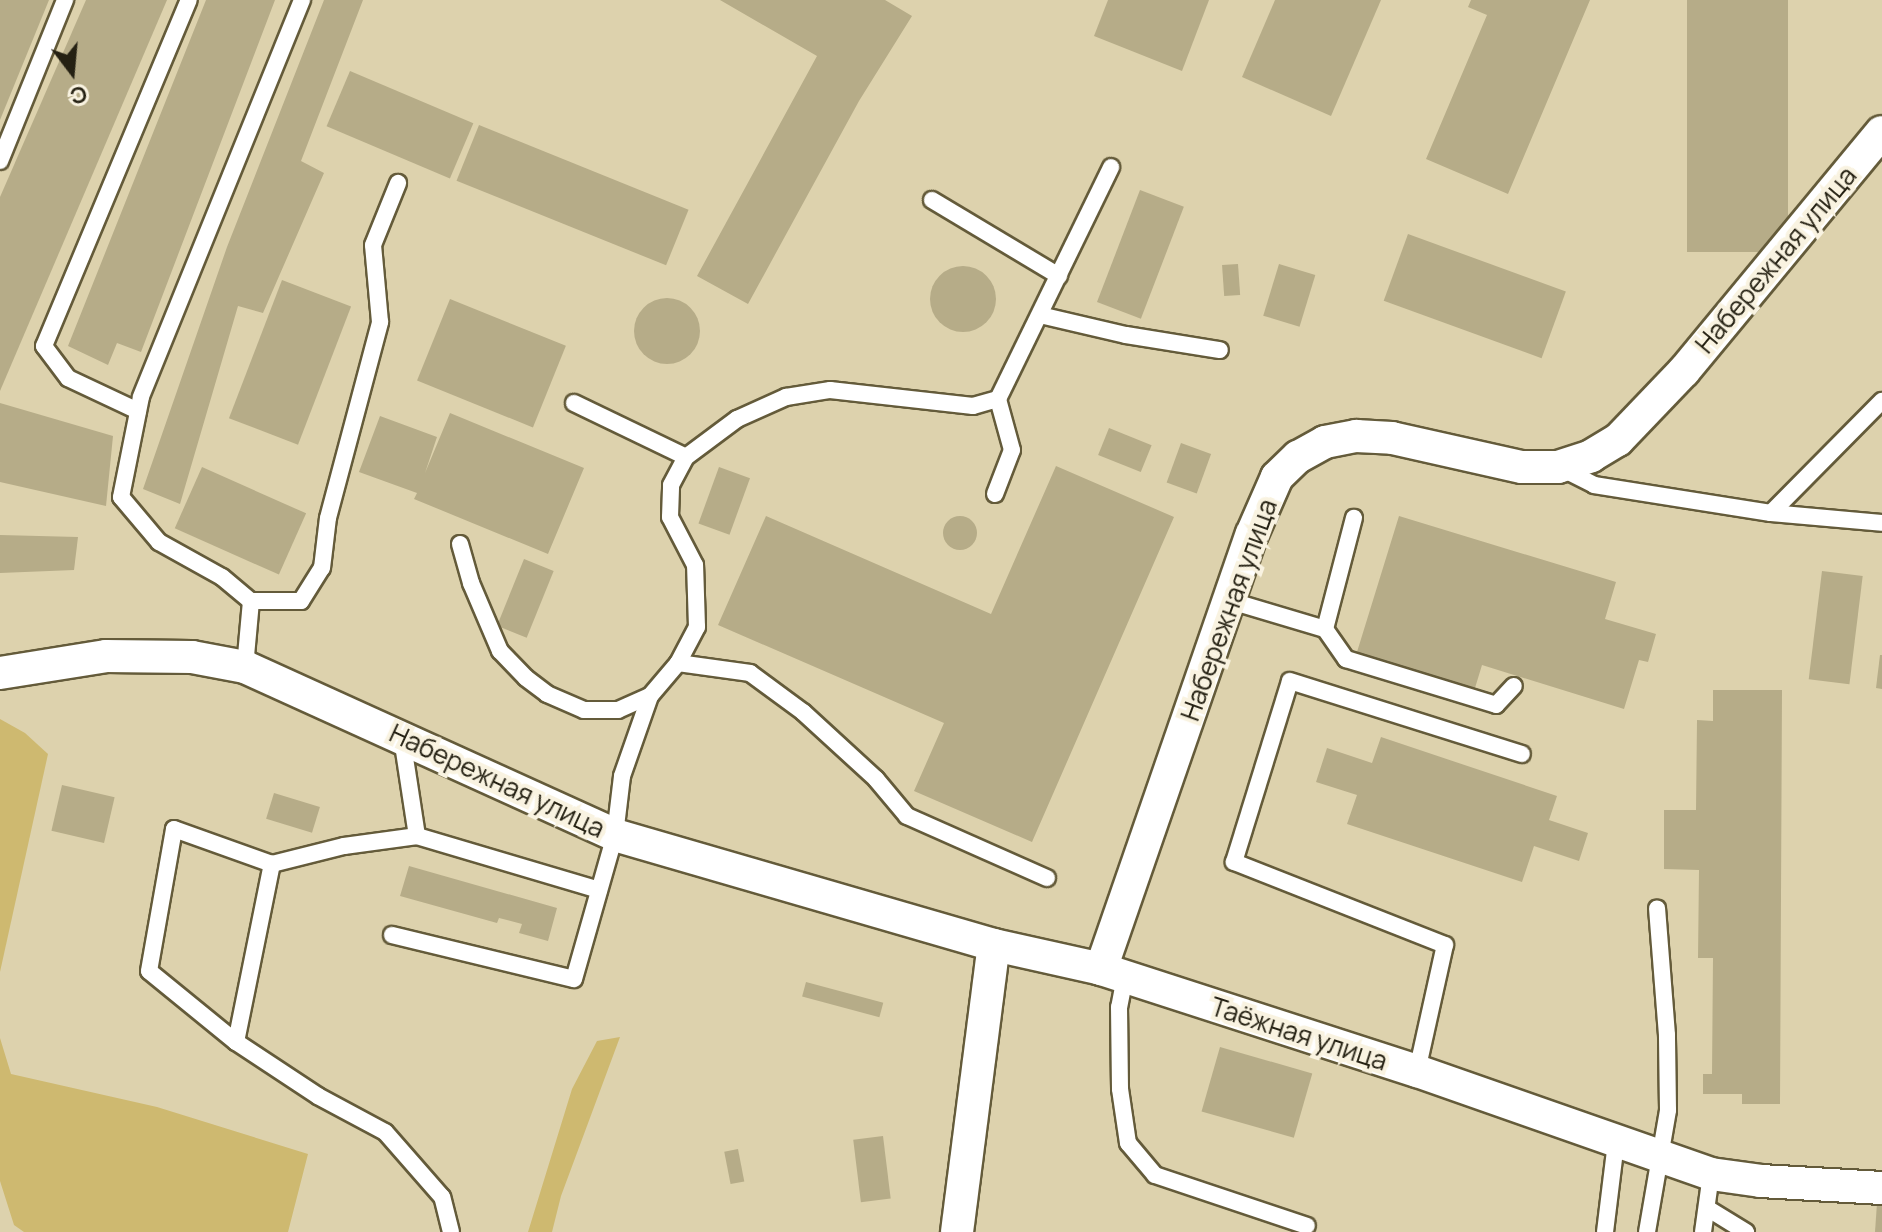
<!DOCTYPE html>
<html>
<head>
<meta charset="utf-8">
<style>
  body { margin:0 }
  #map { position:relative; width:1882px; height:1232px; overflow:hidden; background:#ddd2ad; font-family:Manrope,sans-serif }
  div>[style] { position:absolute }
  .green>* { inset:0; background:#ceb970 }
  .building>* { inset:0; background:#b6ac88; transform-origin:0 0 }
  .round { border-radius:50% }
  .roads { filter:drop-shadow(2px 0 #645b3a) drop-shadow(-2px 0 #645b3a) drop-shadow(0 2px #645b3a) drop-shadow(0 -2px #645b3a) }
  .lane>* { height:16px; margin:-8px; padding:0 8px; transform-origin:8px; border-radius:8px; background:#fff }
  .street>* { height:32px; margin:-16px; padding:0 16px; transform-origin:16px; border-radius:16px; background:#fff }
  span { translate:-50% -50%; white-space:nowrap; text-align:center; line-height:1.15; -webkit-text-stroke:8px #f9f3e1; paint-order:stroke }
  .street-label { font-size:26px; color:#252113 }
  .north { position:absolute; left:32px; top:32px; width:80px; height:80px; -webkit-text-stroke:6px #f9f3e1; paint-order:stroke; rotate:164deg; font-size:22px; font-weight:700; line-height:32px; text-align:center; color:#252113 }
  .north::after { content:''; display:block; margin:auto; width:28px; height:36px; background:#252113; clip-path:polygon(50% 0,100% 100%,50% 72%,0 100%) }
</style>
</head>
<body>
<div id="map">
  <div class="green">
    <i style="clip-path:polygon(0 719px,25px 733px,48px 754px,0 972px)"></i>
    <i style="clip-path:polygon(620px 1037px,561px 1196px,552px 1232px,528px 1232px,572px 1089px,597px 1041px)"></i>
    <i style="clip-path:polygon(0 1038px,11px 1074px,157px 1107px,308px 1154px,288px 1232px,24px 1232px,14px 1225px,0 1181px)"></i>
  </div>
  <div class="building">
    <i style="clip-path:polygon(0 0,49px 0,0 120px)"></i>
    <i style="clip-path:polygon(86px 0,167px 0,0 391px,0 197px)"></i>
    <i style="clip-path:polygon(206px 0,275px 0,141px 352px,117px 343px,108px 365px,68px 346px)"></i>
    <i style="clip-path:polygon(324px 0,363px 0,301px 161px,324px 173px,263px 313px,238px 306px,180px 504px,143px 489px,227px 247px)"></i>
    <i style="clip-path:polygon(720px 0,885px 0,912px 16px,859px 101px,748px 304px,697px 276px,817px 56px)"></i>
    <i style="clip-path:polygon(1108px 0,1209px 0,1182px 71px,1094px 36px)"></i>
    <i style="clip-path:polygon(1275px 0,1381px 0,1331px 116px,1242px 77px)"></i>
    <i style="clip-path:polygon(1471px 0,1590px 0,1508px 194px,1426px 159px,1487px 15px,1468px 7px)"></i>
    <i style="left:1687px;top:0;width:101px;height:252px"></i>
    <i style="left:350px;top:71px;width:134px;height:60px;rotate:23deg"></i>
    <i style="left:479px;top:125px;width:226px;height:60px;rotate:22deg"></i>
    <i style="left:1140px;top:190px;width:47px;height:120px;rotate:21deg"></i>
    <i style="left:1408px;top:234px;width:168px;height:71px;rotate:20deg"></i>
    <i style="left:1238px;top:264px;width:31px;height:16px;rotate:86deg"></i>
    <i style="left:1279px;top:264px;width:38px;height:54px;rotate:17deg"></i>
    <i class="round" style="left:930px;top:266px;width:66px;height:66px"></i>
    <i style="left:282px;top:280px;width:74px;height:148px;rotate:21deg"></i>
    <i class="round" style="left:634px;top:298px;width:66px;height:66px"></i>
    <i style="left:450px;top:299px;width:125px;height:88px;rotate:22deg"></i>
    <i style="clip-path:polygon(0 403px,113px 436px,106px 506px,0 482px)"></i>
    <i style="clip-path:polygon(450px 413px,584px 468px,548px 554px,414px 499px,417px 493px,359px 472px,380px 416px,437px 437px,425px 473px)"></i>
    <i style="left:1109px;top:428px;width:46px;height:29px;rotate:22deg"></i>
    <i style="left:1181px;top:443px;width:32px;height:42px;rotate:20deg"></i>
    <i style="clip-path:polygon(1056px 466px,1174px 517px,1032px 842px,914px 791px,944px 723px,718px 625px,766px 516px,991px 614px)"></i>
    <i style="left:202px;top:467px;width:114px;height:67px;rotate:24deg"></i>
    <i style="left:719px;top:467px;width:33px;height:60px;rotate:20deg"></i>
    <i class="round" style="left:943px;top:516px;width:34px;height:34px"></i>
    <i style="clip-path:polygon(1399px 516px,1616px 582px,1605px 619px,1656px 634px,1648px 662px,1639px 660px,1624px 709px,1482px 665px,1475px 688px,1357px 652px)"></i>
    <i style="clip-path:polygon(0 535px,78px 537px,74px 570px,0 573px)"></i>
    <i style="left:524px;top:559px;width:32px;height:72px;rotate:22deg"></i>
    <i style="left:1822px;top:571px;width:41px;height:109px;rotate:7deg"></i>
    <i style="clip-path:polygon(1880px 655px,1882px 655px,1882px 689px,1876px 688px)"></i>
    <i style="clip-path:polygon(1713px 690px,1782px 690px,1780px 1104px,1742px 1104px,1742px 1094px,1703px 1094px,1703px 1074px,1712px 1074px,1713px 958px,1698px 958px,1699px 870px,1664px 869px,1664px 810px,1696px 810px,1697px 720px,1713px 721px)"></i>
    <i style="clip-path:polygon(1381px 737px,1557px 796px,1549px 820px,1588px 833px,1579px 861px,1534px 846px,1522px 882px,1347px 824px,1357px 795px,1316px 782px,1327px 748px,1372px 763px)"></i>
    <i style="left:62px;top:785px;width:54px;height:47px;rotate:13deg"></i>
    <i style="left:274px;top:793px;width:48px;height:27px;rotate:17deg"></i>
    <i style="clip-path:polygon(409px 866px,557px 908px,548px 941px,519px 933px,522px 924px,499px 918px,497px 923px,400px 896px)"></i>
    <i style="left:806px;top:982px;width:80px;height:15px;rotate:15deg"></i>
    <i style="left:1220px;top:1047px;width:96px;height:67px;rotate:16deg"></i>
    <i style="left:883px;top:1136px;width:63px;height:30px;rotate:83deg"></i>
    <i style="left:738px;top:1149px;width:33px;height:14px;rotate:79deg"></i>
    <i style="clip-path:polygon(1877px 1203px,1882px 1203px,1882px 1232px,1875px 1232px)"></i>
  </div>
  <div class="roads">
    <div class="lane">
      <i style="left:302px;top:0;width:428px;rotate:112.1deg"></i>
      <i style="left:141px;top:397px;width:102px;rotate:101.3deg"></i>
      <i style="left:121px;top:497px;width:59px;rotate:49.8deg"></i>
      <i style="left:159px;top:542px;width:72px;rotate:29.1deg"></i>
      <i style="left:222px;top:577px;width:38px;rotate:40deg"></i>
      <i style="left:251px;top:601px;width:50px"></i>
      <i style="left:301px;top:601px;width:39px;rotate:-58deg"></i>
      <i style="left:322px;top:568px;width:50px;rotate:-83.2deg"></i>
      <i style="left:328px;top:518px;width:203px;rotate:-75.1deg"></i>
      <i style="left:380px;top:322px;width:77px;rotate:-95.2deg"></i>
      <i style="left:373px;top:245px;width:67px;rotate:-68deg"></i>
      <i style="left:0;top:161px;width:174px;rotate:-68deg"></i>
      <i style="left:932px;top:200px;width:148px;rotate:30.9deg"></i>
      <i style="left:1040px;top:315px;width:88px;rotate:13.1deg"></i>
      <i style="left:1126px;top:335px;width:95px;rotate:9.1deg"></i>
      <i style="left:574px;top:403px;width:124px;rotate:25.7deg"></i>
      <i style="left:138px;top:411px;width:77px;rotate:-154.8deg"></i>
      <i style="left:68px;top:378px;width:40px;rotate:-127deg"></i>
      <i style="left:44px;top:346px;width:375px;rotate:-67.3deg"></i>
      <i style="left:1559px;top:467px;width:39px;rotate:27deg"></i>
      <i style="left:1594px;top:485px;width:179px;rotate:9deg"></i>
      <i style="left:1771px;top:513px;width:111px;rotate:5.1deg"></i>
      <i style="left:995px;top:494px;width:47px;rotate:-68.9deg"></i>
      <i style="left:1012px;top:450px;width:53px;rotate:-105.4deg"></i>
      <i style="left:1771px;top:513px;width:158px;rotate:-45.3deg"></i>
      <i style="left:460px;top:544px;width:41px;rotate:74.2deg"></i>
      <i style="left:471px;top:583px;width:74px;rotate:66.9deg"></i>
      <i style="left:500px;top:651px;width:37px;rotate:46deg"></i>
      <i style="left:526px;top:678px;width:26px;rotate:37deg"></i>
      <i style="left:547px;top:694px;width:40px;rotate:23.4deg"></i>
      <i style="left:584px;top:710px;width:34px"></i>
      <i style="left:618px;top:710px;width:35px;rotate:-24deg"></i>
      <i style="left:1231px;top:601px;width:98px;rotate:16.6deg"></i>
      <i style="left:1325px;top:629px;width:37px;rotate:55deg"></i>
      <i style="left:1346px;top:659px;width:157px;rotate:17deg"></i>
      <i style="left:1496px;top:705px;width:26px;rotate:-47deg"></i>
      <i style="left:1325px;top:629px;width:115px;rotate:-75.4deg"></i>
      <i style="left:678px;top:663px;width:73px;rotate:7.9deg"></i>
      <i style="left:750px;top:673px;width:66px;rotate:36.3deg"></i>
      <i style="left:803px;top:712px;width:99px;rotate:42.5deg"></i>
      <i style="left:876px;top:779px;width:48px;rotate:50deg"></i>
      <i style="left:907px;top:816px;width:153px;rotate:23.9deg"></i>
      <i style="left:245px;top:667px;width:66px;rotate:-84.8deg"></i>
      <i style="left:402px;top:738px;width:99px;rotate:81.3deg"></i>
      <i style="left:392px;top:935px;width:187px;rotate:13.6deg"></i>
      <i style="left:574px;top:979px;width:150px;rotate:-74.1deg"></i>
      <i style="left:615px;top:835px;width:59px;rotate:-83.2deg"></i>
      <i style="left:622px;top:776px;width:85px;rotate:-70.7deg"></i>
      <i style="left:650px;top:696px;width:43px;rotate:-49.7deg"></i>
      <i style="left:678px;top:663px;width:41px;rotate:-62.2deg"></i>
      <i style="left:697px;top:627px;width:62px;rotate:-91.8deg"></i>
      <i style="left:695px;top:565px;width:54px;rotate:-117.5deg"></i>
      <i style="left:670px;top:517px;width:32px;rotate:-88deg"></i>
      <i style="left:671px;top:485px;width:32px;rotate:-62deg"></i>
      <i style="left:686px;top:457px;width:64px;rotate:-36.7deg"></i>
      <i style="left:737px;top:419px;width:54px;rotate:-24.2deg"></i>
      <i style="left:786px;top:397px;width:45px;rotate:-9deg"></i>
      <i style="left:830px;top:390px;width:144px;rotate:6.4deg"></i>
      <i style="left:973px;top:406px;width:26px;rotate:-16deg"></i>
      <i style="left:998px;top:399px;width:258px;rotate:-64deg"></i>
      <i style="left:1125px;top:977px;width:31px;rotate:101deg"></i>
      <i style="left:1119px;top:1007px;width:82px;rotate:89.3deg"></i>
      <i style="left:1120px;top:1089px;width:55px;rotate:81.6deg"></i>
      <i style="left:1128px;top:1143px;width:42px;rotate:49.8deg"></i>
      <i style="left:1155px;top:1175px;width:160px;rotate:18.5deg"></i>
      <i style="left:236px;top:1042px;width:112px;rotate:-140.8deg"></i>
      <i style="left:149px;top:971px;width:144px;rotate:-80deg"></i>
      <i style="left:174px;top:829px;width:104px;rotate:19.7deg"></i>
      <i style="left:1417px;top:1071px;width:129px;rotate:-77.5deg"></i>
      <i style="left:1445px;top:945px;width:227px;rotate:-158.5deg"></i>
      <i style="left:1234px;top:862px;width:189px;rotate:-72.8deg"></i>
      <i style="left:1290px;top:681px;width:243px;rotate:17.5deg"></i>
      <i style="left:1707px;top:1208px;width:46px;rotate:31.6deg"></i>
      <i style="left:451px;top:1232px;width:36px;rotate:-104deg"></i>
      <i style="left:442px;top:1197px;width:86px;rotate:-131.2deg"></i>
      <i style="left:385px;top:1132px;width:76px;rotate:-151.8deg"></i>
      <i style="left:318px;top:1096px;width:98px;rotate:-146.6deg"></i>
      <i style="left:236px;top:1042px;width:182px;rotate:-78.6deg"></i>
      <i style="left:272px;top:864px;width:74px;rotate:-14deg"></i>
      <i style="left:344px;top:846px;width:74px;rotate:-7.8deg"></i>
      <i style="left:417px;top:836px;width:190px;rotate:16.5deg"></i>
      <i style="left:1605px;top:1232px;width:91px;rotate:-83deg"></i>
      <i style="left:1647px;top:1232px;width:124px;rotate:-80.2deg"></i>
      <i style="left:1668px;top:1110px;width:75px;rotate:-90.8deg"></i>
      <i style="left:1667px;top:1035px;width:127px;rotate:-94.5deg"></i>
      <i style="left:1703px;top:1232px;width:59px;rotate:-82.1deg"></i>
    </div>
    <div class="street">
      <i style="left:0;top:673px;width:107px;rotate:-9.1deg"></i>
      <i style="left:106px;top:656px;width:86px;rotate:0.7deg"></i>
      <i style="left:192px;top:657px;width:54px;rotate:10.7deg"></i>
      <i style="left:245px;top:667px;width:406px;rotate:24.4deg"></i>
      <i style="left:615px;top:835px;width:395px;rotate:16.2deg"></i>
      <i style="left:994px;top:945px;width:110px;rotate:12.6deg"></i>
      <i style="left:1101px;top:969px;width:332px;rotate:17.9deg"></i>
      <i style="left:1417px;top:1071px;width:312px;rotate:19.3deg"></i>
      <i style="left:1711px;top:1174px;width:50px;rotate:8deg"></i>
      <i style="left:1761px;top:1181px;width:121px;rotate:3.3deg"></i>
      <i style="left:1101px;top:969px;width:460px;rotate:-70.9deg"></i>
      <i style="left:1252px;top:534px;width:62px;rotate:-66.3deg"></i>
      <i style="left:1277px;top:477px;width:29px;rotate:-44deg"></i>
      <i style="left:1298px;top:457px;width:31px;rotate:-29deg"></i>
      <i style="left:1325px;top:442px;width:32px;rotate:-11deg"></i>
      <i style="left:1356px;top:436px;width:36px;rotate:3deg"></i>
      <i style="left:1392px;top:438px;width:133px;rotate:12.6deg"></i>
      <i style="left:1522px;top:467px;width:36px"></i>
      <i style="left:1558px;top:467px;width:35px;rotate:-18deg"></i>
      <i style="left:1591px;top:456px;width:31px;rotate:-31deg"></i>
      <i style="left:1618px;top:440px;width:95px;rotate:-46.3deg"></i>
      <i style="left:1684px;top:371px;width:310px;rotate:-50.4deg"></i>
      <i style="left:957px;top:1232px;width:289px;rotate:-82.7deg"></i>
    </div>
  </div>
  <div class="street-label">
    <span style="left:1776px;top:260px;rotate:-50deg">Набережная улица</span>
    <span style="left:1229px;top:610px;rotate:-70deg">Набережная улица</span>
    <span style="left:497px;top:781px;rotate:25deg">Набережная улица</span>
    <span style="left:1299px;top:1034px;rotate:18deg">Таёжная улица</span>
  </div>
  <div class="north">С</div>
</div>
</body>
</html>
